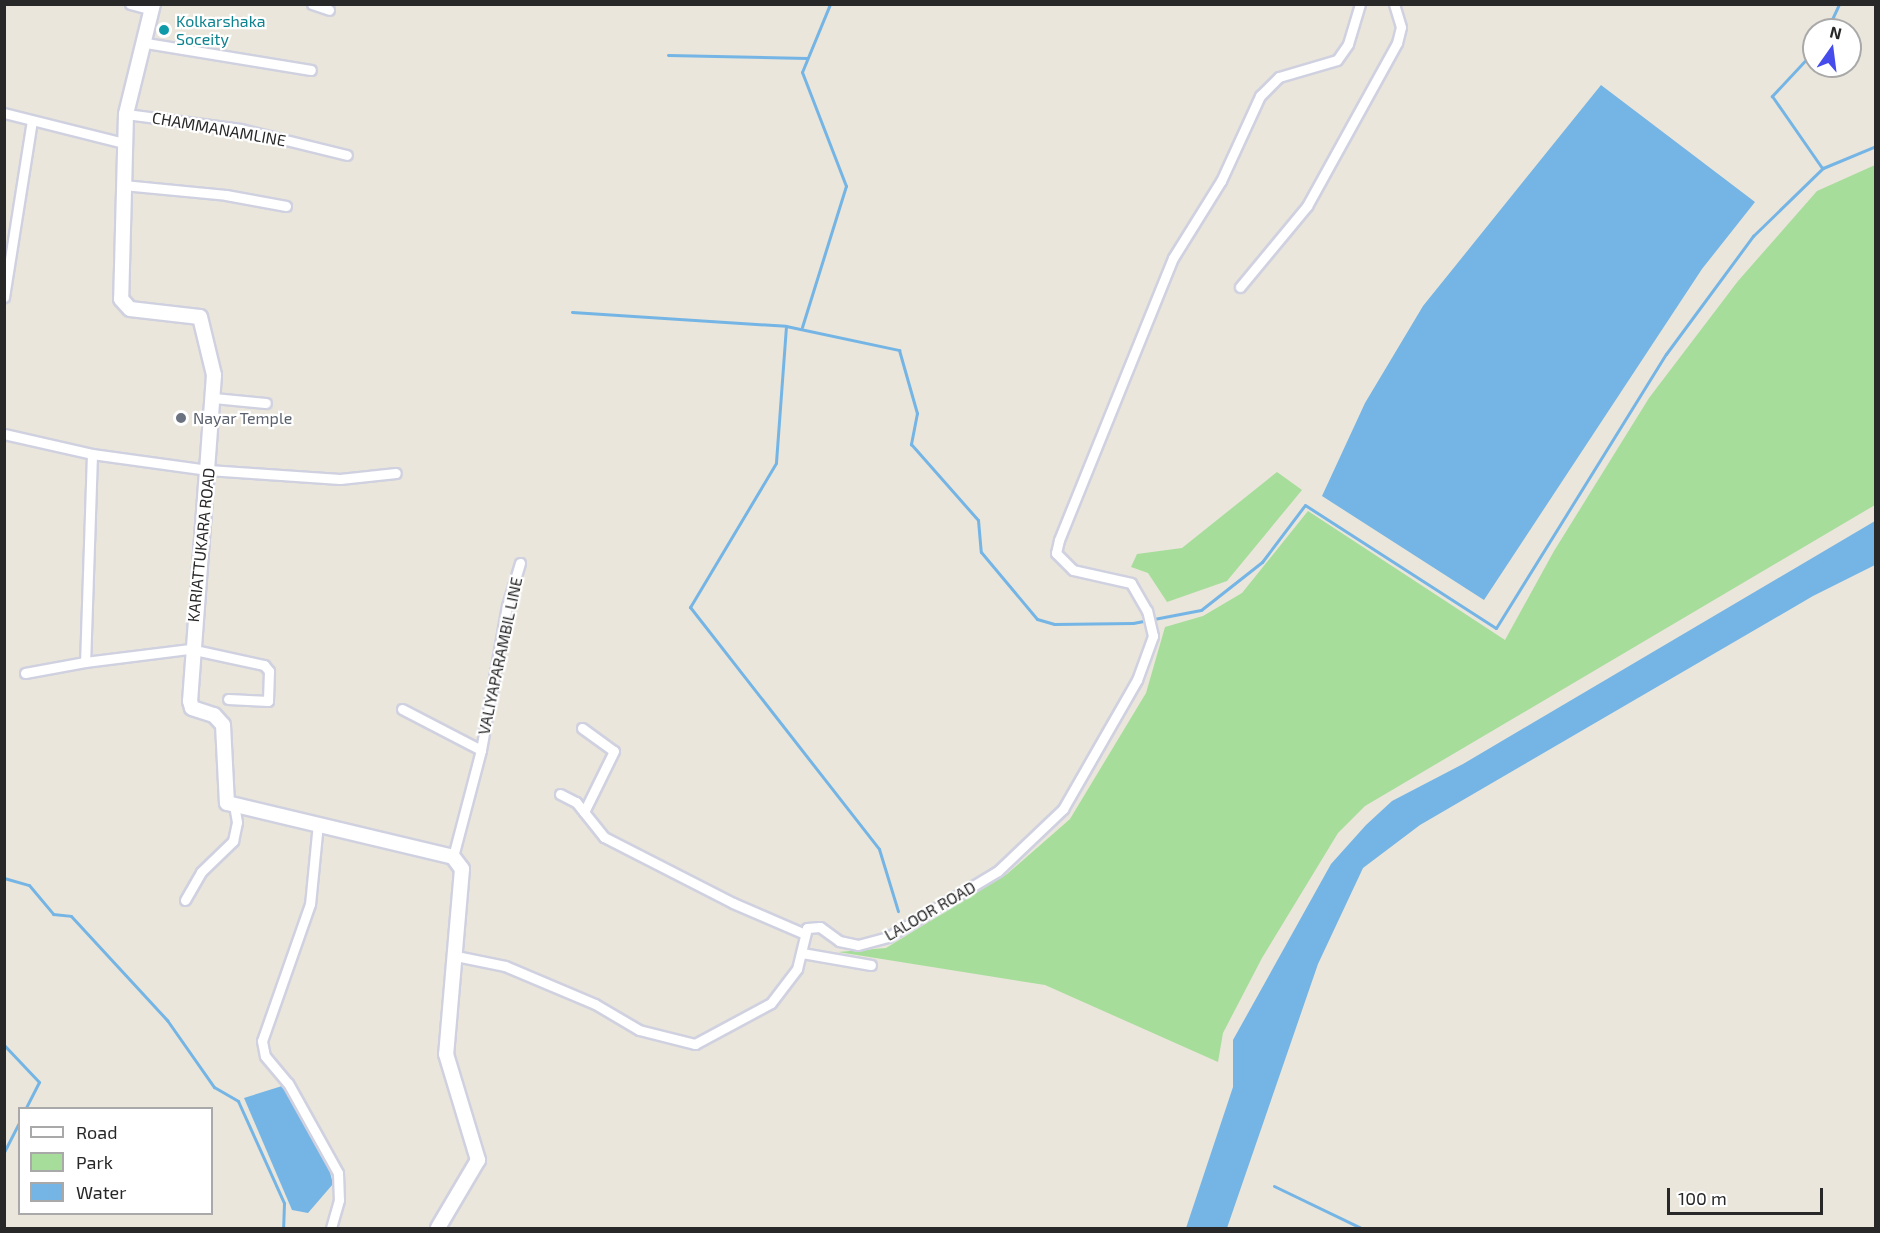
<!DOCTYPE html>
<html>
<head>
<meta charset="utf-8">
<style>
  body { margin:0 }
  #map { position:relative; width:1880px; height:1233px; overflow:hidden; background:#eae6db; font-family:"Exo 2",sans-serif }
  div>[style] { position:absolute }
  .green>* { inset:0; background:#a7dd9b }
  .water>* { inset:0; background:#75b5e5 }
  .stream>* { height:3px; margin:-1.5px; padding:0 1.5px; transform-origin:1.5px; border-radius:1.5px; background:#75b5e5 }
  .roads { filter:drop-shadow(2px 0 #d0d1e0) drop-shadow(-2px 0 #d0d1e0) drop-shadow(0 2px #d0d1e0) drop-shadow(0 -2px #d0d1e0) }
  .street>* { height:9px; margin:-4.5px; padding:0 4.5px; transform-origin:4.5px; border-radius:4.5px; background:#fff }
  .secondary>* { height:14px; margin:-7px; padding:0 7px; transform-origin:7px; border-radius:7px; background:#fff }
  .dots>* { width:16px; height:16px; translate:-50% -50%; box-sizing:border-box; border:3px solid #fff; border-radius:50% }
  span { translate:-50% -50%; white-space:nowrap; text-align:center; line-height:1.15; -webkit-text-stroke:4.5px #fff; paint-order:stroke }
  .culture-label { font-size:16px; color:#0d838f }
  .left { translate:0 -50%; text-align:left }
  .street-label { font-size:16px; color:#282828 }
  .worship-label { font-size:16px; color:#5b616d }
  .frame { position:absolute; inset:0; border:6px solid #282828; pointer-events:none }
  .legend { position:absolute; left:18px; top:1107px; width:195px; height:108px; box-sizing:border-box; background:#fff; border:2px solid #a9a9a9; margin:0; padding:8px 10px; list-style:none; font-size:18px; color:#282828 }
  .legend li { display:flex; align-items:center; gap:12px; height:30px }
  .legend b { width:30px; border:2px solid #a9a9a9 }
  .north { position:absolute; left:1802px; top:18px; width:60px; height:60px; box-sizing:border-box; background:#fff; border:2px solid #a9a9a9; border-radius:50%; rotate:14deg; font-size:16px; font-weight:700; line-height:24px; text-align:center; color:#282828 }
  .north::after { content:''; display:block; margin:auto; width:21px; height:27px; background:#464bec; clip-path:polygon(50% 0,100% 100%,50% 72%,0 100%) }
  .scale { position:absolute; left:1667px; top:1188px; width:156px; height:27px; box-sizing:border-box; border:3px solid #282828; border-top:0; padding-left:8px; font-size:18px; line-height:21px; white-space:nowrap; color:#282828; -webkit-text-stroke:4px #fff; paint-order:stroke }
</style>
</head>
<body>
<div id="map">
  <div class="green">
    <i style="clip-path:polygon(1875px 165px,1875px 505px,1365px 806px,1338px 833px,1262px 958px,1223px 1033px,1218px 1062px,1045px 985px,838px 952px,886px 948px,1007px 874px,1070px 819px,1146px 693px,1165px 627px,1203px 616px,1242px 593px,1308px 511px,1505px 640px,1554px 551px,1649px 398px,1738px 281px,1817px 191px)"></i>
    <i style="clip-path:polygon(1277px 472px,1302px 490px,1227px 581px,1167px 602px,1148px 573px,1131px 567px,1137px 554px,1182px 548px)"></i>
  </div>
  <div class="water">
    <i style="clip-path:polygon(1601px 85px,1755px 202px,1702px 269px,1484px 600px,1322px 496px,1365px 403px,1423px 306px)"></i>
    <i style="clip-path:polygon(1875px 521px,1875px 565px,1813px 596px,1420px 825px,1363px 868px,1318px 964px,1227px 1228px,1186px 1228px,1233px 1087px,1233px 1040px,1331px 864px,1366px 825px,1392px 801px,1463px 764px)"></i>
    <i style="clip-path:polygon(282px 1086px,324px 1149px,333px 1184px,308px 1213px,292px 1210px,244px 1098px)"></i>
  </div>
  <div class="stream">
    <i style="left:1827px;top:30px;width:29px;rotate:-65deg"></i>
    <i style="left:1814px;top:51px;width:62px;rotate:133deg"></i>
    <i style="left:1772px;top:96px;width:88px;rotate:55.2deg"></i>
    <i style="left:668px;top:55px;width:139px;rotate:1.2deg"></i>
    <i style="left:572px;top:312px;width:214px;rotate:3.7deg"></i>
    <i style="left:786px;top:326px;width:116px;rotate:12deg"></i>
    <i style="left:899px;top:350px;width:66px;rotate:74.1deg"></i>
    <i style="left:917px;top:413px;width:32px;rotate:101deg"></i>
    <i style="left:911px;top:444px;width:101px;rotate:48.6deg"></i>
    <i style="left:978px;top:520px;width:32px;rotate:85deg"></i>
    <i style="left:981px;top:552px;width:87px;rotate:50.1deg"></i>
    <i style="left:1037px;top:619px;width:18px;rotate:16deg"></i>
    <i style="left:1054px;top:624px;width:79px;rotate:-0.7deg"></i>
    <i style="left:1133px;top:623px;width:69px;rotate:-10.8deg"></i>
    <i style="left:1201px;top:610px;width:78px;rotate:-38.2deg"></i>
    <i style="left:1262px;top:562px;width:71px;rotate:-53deg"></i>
    <i style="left:1305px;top:505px;width:227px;rotate:32.8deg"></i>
    <i style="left:1496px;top:628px;width:322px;rotate:-58.2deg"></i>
    <i style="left:1666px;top:354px;width:147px;rotate:-53.6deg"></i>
    <i style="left:1753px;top:236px;width:98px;rotate:-44.2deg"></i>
    <i style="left:1823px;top:168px;width:57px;rotate:-22.5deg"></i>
    <i style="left:786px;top:326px;width:137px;rotate:94.2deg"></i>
    <i style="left:776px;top:463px;width:168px;rotate:120.8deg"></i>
    <i style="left:690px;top:607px;width:307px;rotate:52deg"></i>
    <i style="left:879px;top:849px;width:65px;rotate:73deg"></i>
    <i style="left:802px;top:327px;width:148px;rotate:-72.7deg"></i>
    <i style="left:846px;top:186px;width:122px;rotate:-111.1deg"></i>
    <i style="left:802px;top:72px;width:74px;rotate:-67.6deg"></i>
    <i style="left:4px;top:878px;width:26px;rotate:16deg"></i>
    <i style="left:29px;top:885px;width:38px;rotate:50deg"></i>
    <i style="left:53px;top:914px;width:18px;rotate:6deg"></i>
    <i style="left:71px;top:916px;width:142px;rotate:47.3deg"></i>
    <i style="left:167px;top:1020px;width:82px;rotate:55deg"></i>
    <i style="left:214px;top:1087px;width:28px;rotate:30deg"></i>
    <i style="left:238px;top:1101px;width:112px;rotate:65.7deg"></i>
    <i style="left:284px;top:1203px;width:25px;rotate:92deg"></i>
    <i style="left:4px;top:1045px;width:51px;rotate:46.6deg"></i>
    <i style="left:39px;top:1082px;width:29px;rotate:117deg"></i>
    <i style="left:4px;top:1152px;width:35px;rotate:-63deg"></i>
    <i style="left:1274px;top:1186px;width:97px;rotate:25.8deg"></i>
  </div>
  <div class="roads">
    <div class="street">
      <i style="left:130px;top:4px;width:23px;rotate:15deg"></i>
      <i style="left:312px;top:4px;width:18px;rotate:19deg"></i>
      <i style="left:146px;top:43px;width:167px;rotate:9.3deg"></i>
      <i style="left:4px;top:113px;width:123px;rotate:14.1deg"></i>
      <i style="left:126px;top:114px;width:116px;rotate:7.4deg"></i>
      <i style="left:241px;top:129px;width:109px;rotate:13.8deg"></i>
      <i style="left:123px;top:185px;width:103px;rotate:5.5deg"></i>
      <i style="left:226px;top:195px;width:61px;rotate:10.4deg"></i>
      <i style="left:1240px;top:287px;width:105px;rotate:-50.4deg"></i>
      <i style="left:1307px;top:206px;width:186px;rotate:-61.1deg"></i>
      <i style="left:1397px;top:43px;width:16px;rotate:-76deg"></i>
      <i style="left:1401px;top:27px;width:24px;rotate:-107deg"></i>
      <i style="left:4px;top:297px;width:178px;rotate:-81deg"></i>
      <i style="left:213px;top:398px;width:53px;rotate:5.4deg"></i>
      <i style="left:4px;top:434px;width:90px;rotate:12.8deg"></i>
      <i style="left:92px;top:454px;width:117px;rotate:7.9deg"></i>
      <i style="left:208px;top:470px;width:132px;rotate:3.9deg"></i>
      <i style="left:340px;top:479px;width:56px;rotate:-6.1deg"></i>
      <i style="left:92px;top:454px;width:208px;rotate:91.9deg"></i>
      <i style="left:85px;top:662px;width:106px;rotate:-7.1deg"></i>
      <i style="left:190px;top:649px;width:76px;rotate:12.2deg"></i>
      <i style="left:264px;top:665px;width:8px;rotate:50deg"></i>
      <i style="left:269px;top:671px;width:30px;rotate:92deg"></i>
      <i style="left:268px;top:701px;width:40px;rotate:-177.1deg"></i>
      <i style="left:25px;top:673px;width:61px;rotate:-10.4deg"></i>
      <i style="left:402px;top:709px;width:89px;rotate:27.4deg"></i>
      <i style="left:481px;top:750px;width:111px;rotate:104.7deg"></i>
      <i style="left:582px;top:728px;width:39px;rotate:36deg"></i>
      <i style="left:614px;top:751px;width:68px;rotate:116.2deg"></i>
      <i style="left:481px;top:750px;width:146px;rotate:-79.8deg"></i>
      <i style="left:507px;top:606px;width:45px;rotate:-73.2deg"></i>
      <i style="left:560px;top:794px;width:18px;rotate:27deg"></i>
      <i style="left:576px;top:802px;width:45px;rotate:51.3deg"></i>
      <i style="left:604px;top:837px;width:145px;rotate:27.1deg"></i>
      <i style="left:733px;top:903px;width:78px;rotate:23.3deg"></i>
      <i style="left:318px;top:823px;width:81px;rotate:95.6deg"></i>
      <i style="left:310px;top:904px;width:145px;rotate:109.3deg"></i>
      <i style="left:262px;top:1041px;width:15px;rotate:79deg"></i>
      <i style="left:265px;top:1056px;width:35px;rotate:50deg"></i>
      <i style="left:288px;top:1083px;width:103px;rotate:60.9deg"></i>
      <i style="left:338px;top:1173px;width:27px;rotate:88deg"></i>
      <i style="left:339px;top:1200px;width:29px;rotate:106deg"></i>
      <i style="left:185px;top:900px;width:32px;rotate:-60deg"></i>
      <i style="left:201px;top:872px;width:45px;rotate:-44.1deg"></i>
      <i style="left:233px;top:841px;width:19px;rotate:-78deg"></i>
      <i style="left:237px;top:822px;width:17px;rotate:-100deg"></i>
      <i style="left:802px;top:953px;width:70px;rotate:9.9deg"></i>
      <i style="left:456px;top:956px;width:50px;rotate:11.5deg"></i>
      <i style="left:505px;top:966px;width:98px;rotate:22.9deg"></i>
      <i style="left:595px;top:1004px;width:51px;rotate:30.6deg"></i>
      <i style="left:639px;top:1030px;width:58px;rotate:14deg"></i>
      <i style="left:695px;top:1044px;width:86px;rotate:-28.3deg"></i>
      <i style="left:771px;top:1003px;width:43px;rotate:-52.6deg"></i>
      <i style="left:797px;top:969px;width:42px;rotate:-76.3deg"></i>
      <i style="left:807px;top:928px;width:13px;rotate:-4deg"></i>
      <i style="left:820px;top:927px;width:24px;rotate:36deg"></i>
      <i style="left:839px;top:941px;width:19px;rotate:12deg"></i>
      <i style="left:858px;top:945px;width:31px;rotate:-15deg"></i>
      <i style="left:888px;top:937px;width:128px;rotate:-31deg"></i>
      <i style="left:998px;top:871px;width:90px;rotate:-43.6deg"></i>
      <i style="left:1063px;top:809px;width:149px;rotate:-60.2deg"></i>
      <i style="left:1137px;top:680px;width:47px;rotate:-70deg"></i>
      <i style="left:1153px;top:636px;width:26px;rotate:-103deg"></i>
      <i style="left:1147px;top:611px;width:32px;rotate:-120deg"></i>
      <i style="left:1131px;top:583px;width:59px;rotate:-167.4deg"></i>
      <i style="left:1073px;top:570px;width:24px;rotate:-135deg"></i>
      <i style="left:1056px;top:553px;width:13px;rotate:-77deg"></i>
      <i style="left:1059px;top:540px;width:304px;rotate:-68deg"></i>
      <i style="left:1173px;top:258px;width:91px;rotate:-58.1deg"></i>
      <i style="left:1221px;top:181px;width:94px;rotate:-65.4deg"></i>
      <i style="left:1260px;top:96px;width:27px;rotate:-45deg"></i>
      <i style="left:1279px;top:77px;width:60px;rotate:-16.3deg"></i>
      <i style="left:1337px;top:60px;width:19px;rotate:-55deg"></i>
      <i style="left:1348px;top:44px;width:42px;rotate:-73.3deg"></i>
    </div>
    <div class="secondary">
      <i style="left:153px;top:4px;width:113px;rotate:103.8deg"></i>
      <i style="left:126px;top:114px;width:185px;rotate:91.5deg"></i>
      <i style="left:121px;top:299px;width:13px;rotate:48deg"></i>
      <i style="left:130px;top:309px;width:70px;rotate:6.5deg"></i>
      <i style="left:200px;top:317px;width:60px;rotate:76.4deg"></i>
      <i style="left:214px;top:375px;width:327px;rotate:94.2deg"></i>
      <i style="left:190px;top:701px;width:7px;rotate:74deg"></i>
      <i style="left:192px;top:708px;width:23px;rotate:18deg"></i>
      <i style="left:214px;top:715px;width:13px;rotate:48deg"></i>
      <i style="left:223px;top:725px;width:78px;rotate:87.1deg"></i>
      <i style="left:227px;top:803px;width:232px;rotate:13.4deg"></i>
      <i style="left:453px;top:857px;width:15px;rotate:53deg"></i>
      <i style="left:462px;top:869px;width:186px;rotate:94.9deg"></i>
      <i style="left:446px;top:1054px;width:111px;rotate:73.2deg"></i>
      <i style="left:478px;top:1160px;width:79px;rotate:120.5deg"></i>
    </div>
  </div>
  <div class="dots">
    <i style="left:164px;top:30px;background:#0f9aa8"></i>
    <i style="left:181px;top:418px;background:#6b7280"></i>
  </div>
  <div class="culture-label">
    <span class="left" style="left:176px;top:30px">Kolkarshaka<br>Soceity</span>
  </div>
  <div class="street-label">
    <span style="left:219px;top:129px;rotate:10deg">CHAMMANAMLINE</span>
    <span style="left:201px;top:545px;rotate:-84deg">KARIATTUKARA ROAD</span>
    <span style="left:500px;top:656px;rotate:-78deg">VALIYAPARAMBIL LINE</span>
    <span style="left:930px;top:911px;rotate:-30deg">LALOOR ROAD</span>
  </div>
  <div class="worship-label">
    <span class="left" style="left:193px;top:418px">Nayar Temple</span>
  </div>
  <div class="frame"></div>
  <ul class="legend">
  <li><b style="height:8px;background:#fff"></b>Road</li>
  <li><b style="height:16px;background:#a7dd9b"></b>Park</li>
  <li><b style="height:16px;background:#75b5e5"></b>Water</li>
  </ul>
  <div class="north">N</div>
  <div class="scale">100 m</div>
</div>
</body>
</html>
